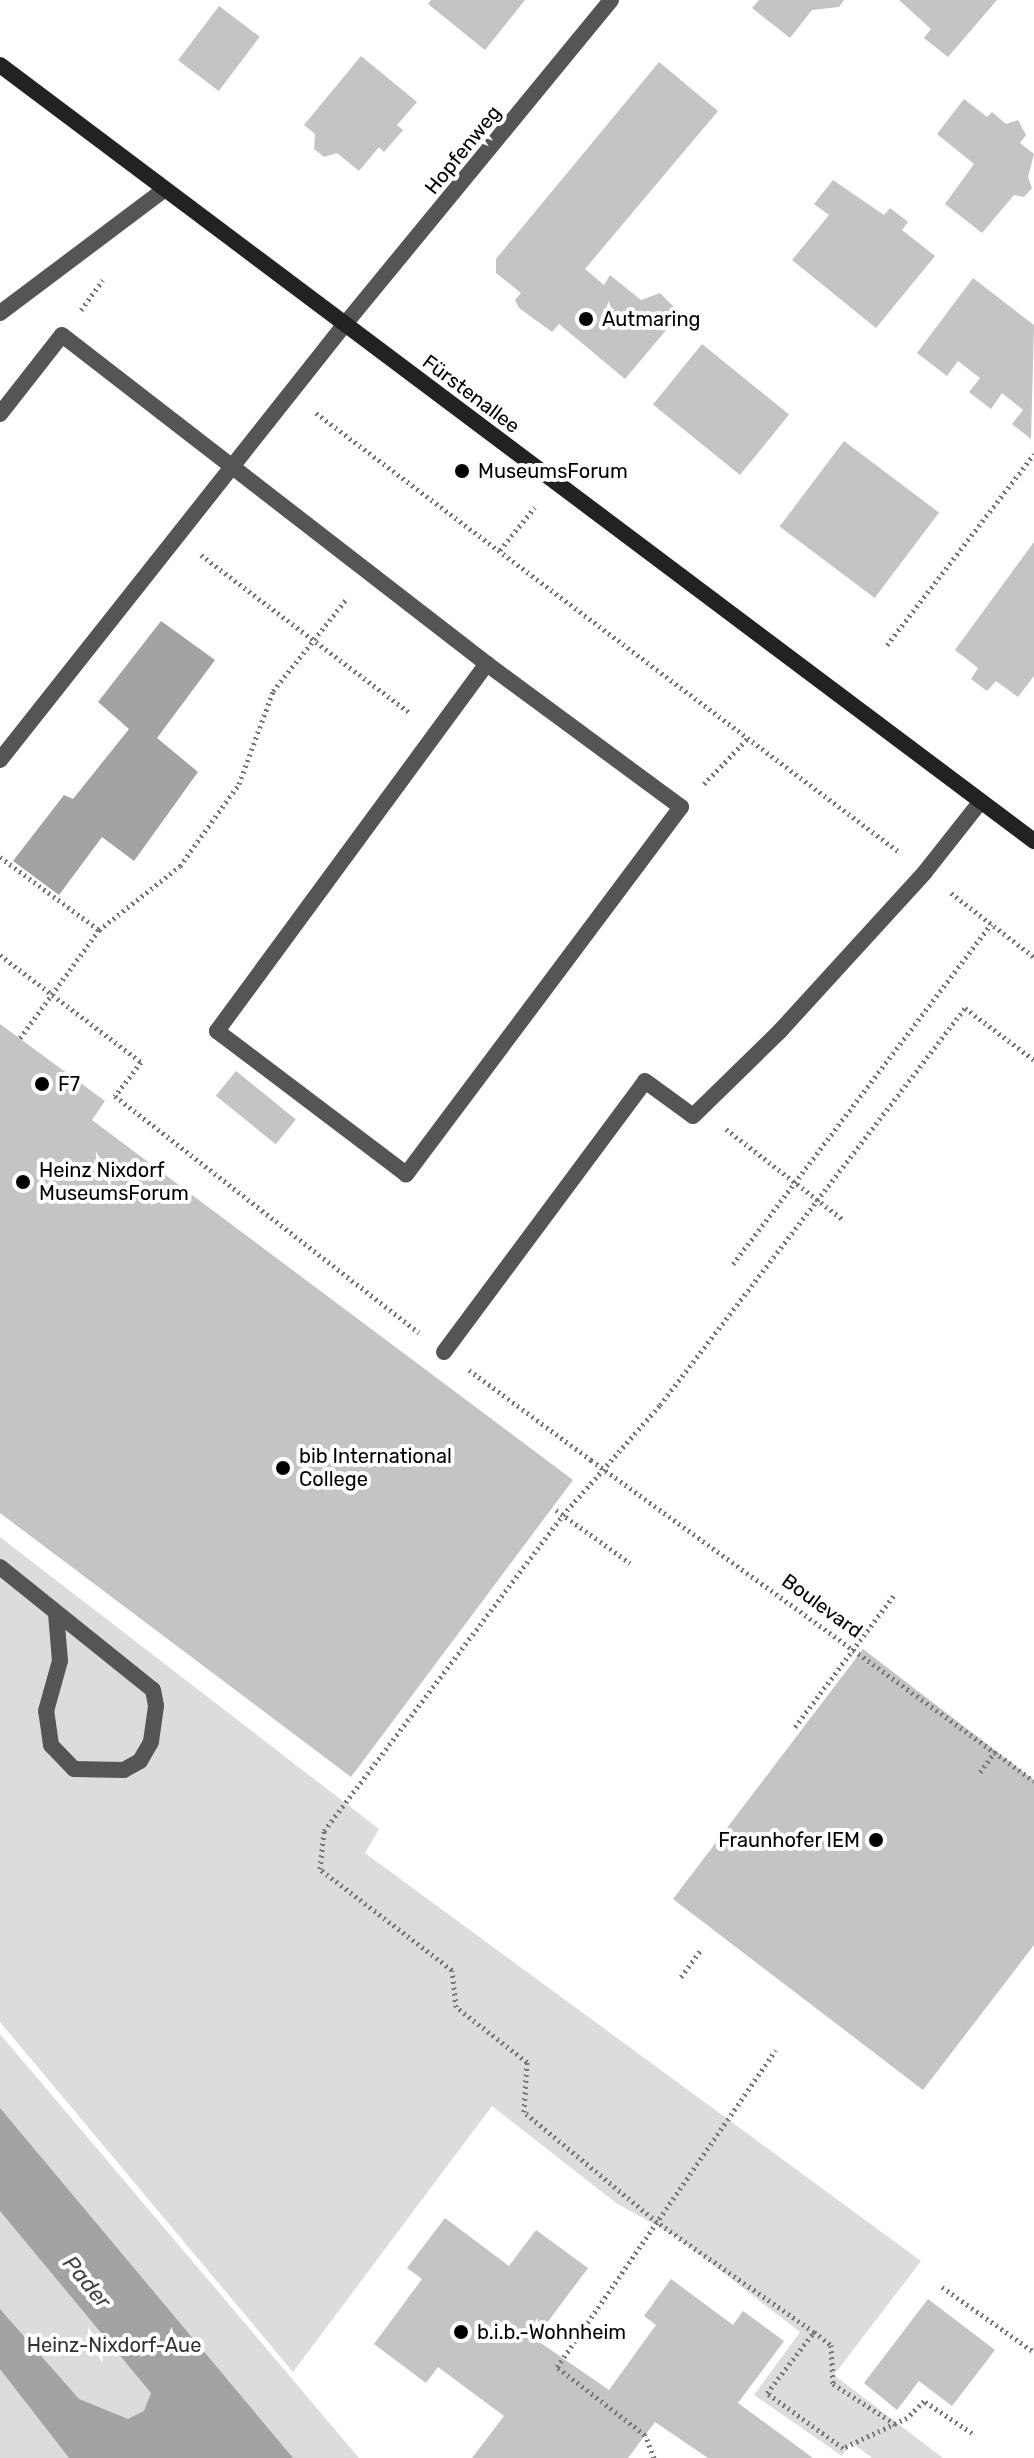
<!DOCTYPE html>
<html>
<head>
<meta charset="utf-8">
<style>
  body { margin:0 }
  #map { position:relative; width:1034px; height:2458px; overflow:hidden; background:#fff; font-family:Rubik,sans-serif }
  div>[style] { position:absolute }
  .green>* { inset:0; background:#dcdcdc }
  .water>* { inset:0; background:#a3a3a3 }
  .building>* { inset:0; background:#c4c4c4; transform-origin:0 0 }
  .path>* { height:5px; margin-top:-2.5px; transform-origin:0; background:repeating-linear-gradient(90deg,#777 0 2px,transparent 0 6px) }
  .lane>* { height:16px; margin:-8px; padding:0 8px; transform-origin:8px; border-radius:8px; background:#555 }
  .street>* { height:16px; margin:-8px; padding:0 8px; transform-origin:8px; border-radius:8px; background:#555 }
  .secondary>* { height:16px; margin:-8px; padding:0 8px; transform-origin:8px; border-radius:8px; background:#222 }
  .path-bridge>* { height:5px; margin-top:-2.5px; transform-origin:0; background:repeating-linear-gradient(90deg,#777 0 2px,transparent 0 6px) }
  .dots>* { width:22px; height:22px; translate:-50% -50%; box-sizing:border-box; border:4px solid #fff; border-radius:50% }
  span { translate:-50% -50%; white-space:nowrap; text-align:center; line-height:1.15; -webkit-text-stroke:8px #fff; paint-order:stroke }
  .street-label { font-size:20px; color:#000 }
  .poi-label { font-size:20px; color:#000 }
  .left { translate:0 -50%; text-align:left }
  .right { translate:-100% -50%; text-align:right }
  .park-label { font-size:20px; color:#333 }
  .water-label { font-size:22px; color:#444; font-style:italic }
</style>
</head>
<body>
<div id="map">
  <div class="green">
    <i style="clip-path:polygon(0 1537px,379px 1829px,365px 1853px,921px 2261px,834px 2375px,943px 2458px,872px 2458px,851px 2442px,842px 2456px,754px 2395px,800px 2332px,677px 2237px,616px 2203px,492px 2106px,293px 2372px,0 2022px)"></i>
    <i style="clip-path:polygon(0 2034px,359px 2458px,0 2458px)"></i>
  </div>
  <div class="water">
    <i style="clip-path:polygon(161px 621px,215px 660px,157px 738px,198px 772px,134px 861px,102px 837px,59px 895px,13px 861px,64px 795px,73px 799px,129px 729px,98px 702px)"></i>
    <i style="clip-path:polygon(0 2108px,293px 2458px,69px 2458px,0 2369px,0 2309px,79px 2399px,128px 2419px,144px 2411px,151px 2393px,0 2211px)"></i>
  </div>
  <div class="building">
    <i style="clip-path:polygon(431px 0,525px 0,485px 50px,428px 4px)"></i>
    <i style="clip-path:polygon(759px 0,844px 0,839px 7px,812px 10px,790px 38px,752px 8px)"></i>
    <i style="clip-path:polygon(899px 0,997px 0,948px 57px,924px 38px,931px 29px)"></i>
    <i style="left:219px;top:6px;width:51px;height:68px;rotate:37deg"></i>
    <i style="clip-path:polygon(361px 56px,417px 102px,397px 125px,403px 130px,384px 152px,379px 147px,359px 171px,337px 153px,324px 157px,314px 149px,315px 134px,304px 125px)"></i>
    <i style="clip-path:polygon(659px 62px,718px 111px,585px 269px,604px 285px,610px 275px,641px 300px,660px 293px,675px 308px,672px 323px,625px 379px,559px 324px,552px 332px,519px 308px,515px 300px,521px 293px,496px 273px,496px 259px)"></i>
    <i style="clip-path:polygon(964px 99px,987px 117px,992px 112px,1006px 124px,1018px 120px,1026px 135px,1020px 143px,1034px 154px,1028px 177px,1032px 188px,1024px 197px,1014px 195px,982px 233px,945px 204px,974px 164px,937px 134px)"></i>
    <i style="clip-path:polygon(833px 180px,884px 215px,890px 208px,908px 222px,902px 230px,935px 256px,876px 328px,792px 260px,829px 215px,814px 204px)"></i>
    <i style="clip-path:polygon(973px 278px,1034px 325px,1031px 439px,1012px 424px,1023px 410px,1002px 393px,991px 409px,969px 392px,980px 378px,958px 361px,947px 376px,917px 353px)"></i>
    <i style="left:702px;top:344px;width:112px;height:78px;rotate:39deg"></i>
    <i style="left:844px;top:441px;width:119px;height:107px;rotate:37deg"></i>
    <i style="clip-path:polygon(1034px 542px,1034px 676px,1018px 697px,996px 681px,987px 691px,971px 679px,978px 668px,955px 650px)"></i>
    <i style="clip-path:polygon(0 1024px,105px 1101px,92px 1120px,573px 1480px,351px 1777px,0 1513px)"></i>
    <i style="left:236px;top:1071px;width:77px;height:32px;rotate:39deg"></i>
    <i style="clip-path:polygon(863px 1649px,1034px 1780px,1034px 1945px,923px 2090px,673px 1899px)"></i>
    <i style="clip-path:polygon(445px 2218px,509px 2266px,536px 2230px,588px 2268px,535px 2339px,609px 2390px,656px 2325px,644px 2316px,671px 2279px,733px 2325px,743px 2311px,784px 2341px,738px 2403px,813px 2458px,708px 2458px,655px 2422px,628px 2458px,472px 2458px,504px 2416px,438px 2367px,426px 2383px,374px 2344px,422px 2279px,407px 2268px)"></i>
    <i style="clip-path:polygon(928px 2299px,995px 2350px,952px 2406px,919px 2381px,897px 2410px,864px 2383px)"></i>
  </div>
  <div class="path">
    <i style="left:81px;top:310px;width:37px;rotate:-54deg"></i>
    <i style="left:316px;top:413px;width:730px;rotate:36.98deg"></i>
    <i style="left:500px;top:550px;width:55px;rotate:-50.9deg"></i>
    <i style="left:201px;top:555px;width:262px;rotate:37.1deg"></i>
    <i style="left:887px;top:645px;width:241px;rotate:-52.4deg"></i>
    <i style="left:704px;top:784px;width:65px;rotate:-46.2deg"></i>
    <i style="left:0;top:857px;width:123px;rotate:36.4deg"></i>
    <i style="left:951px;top:893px;width:105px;rotate:37.6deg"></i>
    <i style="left:0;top:955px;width:177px;rotate:37.2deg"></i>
    <i style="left:141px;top:1062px;width:43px;rotate:127.4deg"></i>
    <i style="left:115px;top:1096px;width:385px;rotate:37.9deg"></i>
    <i style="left:20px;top:1038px;width:134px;rotate:-53.8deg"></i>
    <i style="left:99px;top:930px;width:103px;rotate:-38.3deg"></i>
    <i style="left:180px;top:866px;width:101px;rotate:-54.3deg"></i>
    <i style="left:239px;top:784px;width:99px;rotate:-69.9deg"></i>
    <i style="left:273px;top:691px;width:120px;rotate:-51.4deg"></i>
    <i style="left:726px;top:1129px;width:147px;rotate:37.8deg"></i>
    <i style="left:733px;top:1264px;width:427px;rotate:-52.8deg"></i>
    <i style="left:469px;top:1370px;width:152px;rotate:36.4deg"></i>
    <i style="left:556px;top:1510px;width:91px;rotate:35.6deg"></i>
    <i style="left:795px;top:1727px;width:165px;rotate:-53.1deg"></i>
    <i style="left:980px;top:1772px;width:26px;rotate:-53deg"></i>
    <i style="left:681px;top:1977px;width:34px;rotate:-54deg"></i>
    <i style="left:942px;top:2287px;width:113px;rotate:35.2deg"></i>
    <i style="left:814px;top:2332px;width:21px;rotate:37deg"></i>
    <i style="left:831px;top:2345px;width:39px;rotate:87deg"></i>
    <i style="left:833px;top:2384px;width:74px;rotate:32.8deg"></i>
    <i style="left:972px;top:2433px;width:58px;rotate:-146.3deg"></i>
    <i style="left:924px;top:2401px;width:24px;rotate:135deg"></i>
    <i style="left:907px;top:2418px;width:71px;rotate:154.9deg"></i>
    <i style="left:843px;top:2448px;width:94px;rotate:-144.1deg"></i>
    <i style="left:767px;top:2393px;width:77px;rotate:-52.4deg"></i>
    <i style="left:814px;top:2332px;width:192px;rotate:-145deg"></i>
    <i style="left:657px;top:2222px;width:173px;rotate:-140.4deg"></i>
    <i style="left:524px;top:2112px;width:50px;rotate:-86.6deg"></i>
    <i style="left:527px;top:2062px;width:90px;rotate:-142.2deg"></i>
    <i style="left:456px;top:2007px;width:37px;rotate:-96deg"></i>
    <i style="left:452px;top:1970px;width:166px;rotate:-142.6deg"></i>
    <i style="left:320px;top:1869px;width:38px;rotate:-84deg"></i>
    <i style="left:324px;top:1831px;width:396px;rotate:-52.9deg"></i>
    <i style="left:563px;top:1515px;width:147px;rotate:-48.6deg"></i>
    <i style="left:660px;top:1405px;width:501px;rotate:-52.47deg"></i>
    <i style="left:965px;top:1008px;width:86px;rotate:37deg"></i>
    <i style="left:654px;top:2458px;width:25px;rotate:-111deg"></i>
    <i style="left:645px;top:2435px;width:111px;rotate:-142.3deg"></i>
    <i style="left:557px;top:2367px;width:385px;rotate:-55.4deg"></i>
  </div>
  <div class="lane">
    <i style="left:0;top:313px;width:205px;rotate:-36.9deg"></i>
    <i style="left:0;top:414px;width:100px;rotate:-51.9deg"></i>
    <i style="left:62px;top:335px;width:537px;rotate:37.74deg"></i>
    <i style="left:487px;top:664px;width:241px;rotate:36.4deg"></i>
    <i style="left:681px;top:807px;width:459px;rotate:126.8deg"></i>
    <i style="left:406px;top:1174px;width:237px;rotate:-142.9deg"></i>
    <i style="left:217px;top:1031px;width:456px;rotate:-53.7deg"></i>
    <i style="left:0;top:760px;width:556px;rotate:-51.65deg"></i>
    <i style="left:444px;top:1352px;width:337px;rotate:-53.4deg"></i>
    <i style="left:645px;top:1081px;width:59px;rotate:36.1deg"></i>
    <i style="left:693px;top:1116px;width:122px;rotate:-44.3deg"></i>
    <i style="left:780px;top:1031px;width:215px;rotate:-47.6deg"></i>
    <i style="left:925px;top:872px;width:90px;rotate:-51.7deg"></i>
    <i style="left:0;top:1567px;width:196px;rotate:38.8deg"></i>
    <i style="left:153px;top:1690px;width:16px;rotate:79deg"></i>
    <i style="left:156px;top:1706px;width:36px;rotate:98deg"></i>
    <i style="left:151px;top:1742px;width:22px;rotate:120deg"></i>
    <i style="left:140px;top:1761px;width:18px;rotate:151deg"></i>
    <i style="left:124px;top:1770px;width:50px;rotate:-178.9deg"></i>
    <i style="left:74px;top:1769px;width:33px;rotate:-134deg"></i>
    <i style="left:51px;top:1745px;width:34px;rotate:-98deg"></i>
    <i style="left:46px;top:1711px;width:52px;rotate:-74.4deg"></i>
    <i style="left:60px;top:1661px;width:48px;rotate:-94.8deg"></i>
  </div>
  <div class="street">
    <i style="left:345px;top:324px;width:419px;rotate:-50.6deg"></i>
  </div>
  <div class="secondary">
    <i style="left:0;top:65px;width:1293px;rotate:36.89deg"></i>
  </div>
  <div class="path-bridge">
    <i style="left:591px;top:1460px;width:547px;rotate:35.93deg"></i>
  </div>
  <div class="dots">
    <i style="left:586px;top:319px;background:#000"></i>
    <i style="left:462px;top:471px;background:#000"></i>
    <i style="left:42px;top:1084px;background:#000"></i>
    <i style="left:23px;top:1182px;background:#000"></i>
    <i style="left:283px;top:1468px;background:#000"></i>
    <i style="left:876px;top:1840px;background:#000"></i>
    <i style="left:461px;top:2332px;background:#000"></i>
  </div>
  <div class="street-label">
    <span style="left:463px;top:150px;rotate:-51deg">Hopfenweg</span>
    <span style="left:471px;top:394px;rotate:37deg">Fürstenallee</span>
    <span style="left:822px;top:1606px;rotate:36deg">Boulevard</span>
  </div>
  <div class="poi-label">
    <span class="left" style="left:602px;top:319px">Autmaring</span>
    <span class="left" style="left:478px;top:471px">MuseumsForum</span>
    <span class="left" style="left:58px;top:1084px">F7</span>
    <span class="left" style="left:39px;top:1182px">Heinz Nixdorf<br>MuseumsForum</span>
    <span class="left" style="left:299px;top:1468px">bib International<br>College</span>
    <span class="right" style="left:860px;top:1840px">Fraunhofer IEM</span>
    <span class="left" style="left:477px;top:2332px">b.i.b.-Wohnheim</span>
  </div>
  <div class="park-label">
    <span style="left:114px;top:2345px">Heinz-Nixdorf-Aue</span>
  </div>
  <div class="water-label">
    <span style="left:87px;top:2282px;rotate:50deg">Pader</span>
  </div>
</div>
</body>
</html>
